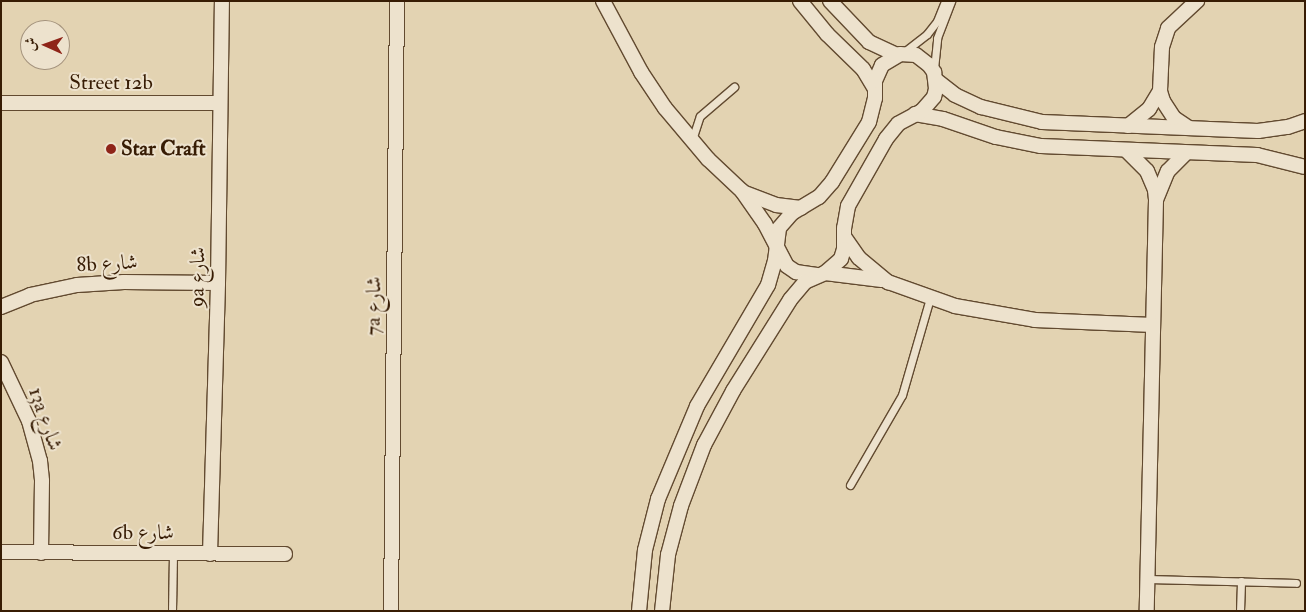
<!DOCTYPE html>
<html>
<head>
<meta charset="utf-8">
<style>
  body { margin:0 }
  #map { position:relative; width:1306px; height:612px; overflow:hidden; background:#e3d3b2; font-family:"IM FELL Double Pica",Amiri,serif }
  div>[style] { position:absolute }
  .roads { filter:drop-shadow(1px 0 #624a30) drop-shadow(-1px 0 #624a30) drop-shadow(0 1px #624a30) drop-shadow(0 -1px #624a30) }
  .lane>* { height:7px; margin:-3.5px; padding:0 3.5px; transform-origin:3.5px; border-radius:3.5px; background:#ede2cd }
  .street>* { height:14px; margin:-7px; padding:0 7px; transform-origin:7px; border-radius:7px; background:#ede2cd }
  .dots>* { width:14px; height:14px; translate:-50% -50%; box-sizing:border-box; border:2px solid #ede2cd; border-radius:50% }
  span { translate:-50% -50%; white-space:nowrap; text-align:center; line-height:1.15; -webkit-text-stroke:4px #ede2cd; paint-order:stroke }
  .street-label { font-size:21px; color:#371c04 }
  .poi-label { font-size:21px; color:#371c04; font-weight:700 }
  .left { translate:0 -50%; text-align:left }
  .frame { position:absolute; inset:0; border:2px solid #371c04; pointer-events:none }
  .north { position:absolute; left:20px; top:20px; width:50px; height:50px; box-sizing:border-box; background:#ede2cd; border:1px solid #a4937d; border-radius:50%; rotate:272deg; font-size:14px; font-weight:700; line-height:20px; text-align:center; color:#371c04 }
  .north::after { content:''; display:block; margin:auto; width:18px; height:22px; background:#8f2418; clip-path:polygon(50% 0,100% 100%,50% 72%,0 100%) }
</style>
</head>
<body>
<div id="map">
  <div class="roads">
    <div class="lane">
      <i style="left:904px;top:52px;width:29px;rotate:-38deg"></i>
      <i style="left:927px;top:34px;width:16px;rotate:-52deg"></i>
      <i style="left:937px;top:21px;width:22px;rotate:-68deg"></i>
      <i style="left:934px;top:69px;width:31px;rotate:-84deg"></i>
      <i style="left:937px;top:38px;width:40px;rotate:-69deg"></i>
      <i style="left:692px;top:140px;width:25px;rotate:-72deg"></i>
      <i style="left:700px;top:116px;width:45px;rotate:-40.5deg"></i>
      <i style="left:850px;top:485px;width:104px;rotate:-60deg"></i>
      <i style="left:902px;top:395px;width:101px;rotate:-73.9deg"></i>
      <i style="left:1148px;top:579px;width:148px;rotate:1.5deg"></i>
      <i style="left:172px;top:611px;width:57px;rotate:-89deg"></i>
      <i style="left:1240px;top:611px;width:30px;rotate:-88deg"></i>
    </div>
    <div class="street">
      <i style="left:603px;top:1px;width:81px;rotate:61.8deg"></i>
      <i style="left:641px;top:72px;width:43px;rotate:56.3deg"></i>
      <i style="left:665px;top:108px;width:67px;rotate:49.9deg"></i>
      <i style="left:708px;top:159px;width:47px;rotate:43.3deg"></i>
      <i style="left:742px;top:191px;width:40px;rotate:55.1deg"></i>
      <i style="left:765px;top:224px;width:47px;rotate:62.4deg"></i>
      <i style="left:787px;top:266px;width:11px;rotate:34deg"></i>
      <i style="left:796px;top:272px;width:21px;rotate:8deg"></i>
      <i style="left:800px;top:1px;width:43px;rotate:50.7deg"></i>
      <i style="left:827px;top:34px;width:50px;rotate:44.2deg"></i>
      <i style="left:863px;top:69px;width:23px;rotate:59deg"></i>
      <i style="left:830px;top:1px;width:57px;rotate:46.4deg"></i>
      <i style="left:869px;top:42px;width:31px;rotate:25deg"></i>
      <i style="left:936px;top:80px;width:24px;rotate:38deg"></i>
      <i style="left:955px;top:95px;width:29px;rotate:25deg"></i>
      <i style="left:981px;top:107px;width:63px;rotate:13.8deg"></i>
      <i style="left:1042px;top:122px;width:216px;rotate:2.4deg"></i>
      <i style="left:1258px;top:131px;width:30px;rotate:-8deg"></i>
      <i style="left:1288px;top:127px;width:18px;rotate:-19deg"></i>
      <i style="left:1px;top:103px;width:219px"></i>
      <i style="left:915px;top:114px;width:28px;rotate:10deg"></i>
      <i style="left:943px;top:119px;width:56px;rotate:18.8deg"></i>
      <i style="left:996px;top:137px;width:46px;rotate:11.3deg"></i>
      <i style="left:1041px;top:146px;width:216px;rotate:2.4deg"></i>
      <i style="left:1257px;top:155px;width:49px;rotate:14deg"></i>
      <i style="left:1128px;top:126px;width:27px;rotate:-39deg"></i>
      <i style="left:1149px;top:109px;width:21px;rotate:-59deg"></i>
      <i style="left:1189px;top:128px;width:18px;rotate:-146deg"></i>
      <i style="left:1174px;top:118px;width:20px;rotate:-123deg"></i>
      <i style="left:1163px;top:101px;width:10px;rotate:-107deg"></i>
      <i style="left:1160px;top:91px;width:44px;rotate:-87.4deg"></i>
      <i style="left:1162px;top:47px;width:20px;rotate:-72deg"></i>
      <i style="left:1168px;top:28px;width:40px;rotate:-43deg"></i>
      <i style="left:1127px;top:151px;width:28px;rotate:45deg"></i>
      <i style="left:1147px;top:171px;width:21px;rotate:67deg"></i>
      <i style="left:1155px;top:190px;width:10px;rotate:84deg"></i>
      <i style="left:1156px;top:200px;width:411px;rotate:91.3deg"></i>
      <i style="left:745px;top:193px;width:33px;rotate:21deg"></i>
      <i style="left:776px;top:205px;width:25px;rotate:7deg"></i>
      <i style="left:1156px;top:200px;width:31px;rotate:-68deg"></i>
      <i style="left:1168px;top:171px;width:25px;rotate:-45deg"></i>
      <i style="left:845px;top:238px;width:24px;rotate:55deg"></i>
      <i style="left:859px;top:258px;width:38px;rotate:40deg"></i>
      <i style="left:888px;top:282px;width:71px;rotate:19.7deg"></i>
      <i style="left:955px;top:306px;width:81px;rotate:9.9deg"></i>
      <i style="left:1035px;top:320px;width:118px;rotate:2.4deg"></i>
      <i style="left:825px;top:273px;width:57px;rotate:7deg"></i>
      <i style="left:1px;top:307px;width:31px;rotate:-22deg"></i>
      <i style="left:30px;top:295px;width:48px;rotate:-12deg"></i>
      <i style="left:77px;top:285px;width:47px;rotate:-3.7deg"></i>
      <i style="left:124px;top:282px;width:94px;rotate:0.6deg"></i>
      <i style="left:1px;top:362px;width:65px;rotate:64.6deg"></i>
      <i style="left:29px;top:421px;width:41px;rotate:74.6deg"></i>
      <i style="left:40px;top:461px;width:20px;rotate:84deg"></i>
      <i style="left:42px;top:481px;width:72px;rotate:90.8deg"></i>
      <i style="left:1px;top:552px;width:284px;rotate:0.4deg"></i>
      <i style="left:210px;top:554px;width:271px;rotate:-88.3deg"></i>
      <i style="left:218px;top:283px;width:282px;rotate:-89.2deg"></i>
      <i style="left:391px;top:611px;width:610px;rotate:-89.44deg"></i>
      <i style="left:639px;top:611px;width:61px;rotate:-84.4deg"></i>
      <i style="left:645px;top:550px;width:53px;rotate:-75.7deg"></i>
      <i style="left:658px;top:499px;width:101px;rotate:-67.2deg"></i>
      <i style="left:697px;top:406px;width:140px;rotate:-59.6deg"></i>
      <i style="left:768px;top:285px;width:25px;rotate:-74deg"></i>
      <i style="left:775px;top:261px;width:33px;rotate:-83deg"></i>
      <i style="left:779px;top:228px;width:20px;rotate:-49deg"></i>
      <i style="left:792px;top:213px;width:31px;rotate:-31deg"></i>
      <i style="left:819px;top:197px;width:20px;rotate:-49deg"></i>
      <i style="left:832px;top:182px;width:70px;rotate:-58.3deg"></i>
      <i style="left:869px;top:122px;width:25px;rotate:-76deg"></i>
      <i style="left:875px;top:98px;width:17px;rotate:-90deg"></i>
      <i style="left:875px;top:81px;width:17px;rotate:-66deg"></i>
      <i style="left:882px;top:65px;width:21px;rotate:-31deg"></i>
      <i style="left:900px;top:54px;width:16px;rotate:4deg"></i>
      <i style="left:916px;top:55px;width:16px;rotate:38deg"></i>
      <i style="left:929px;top:65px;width:9px;rotate:54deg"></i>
      <i style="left:934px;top:72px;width:17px;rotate:83deg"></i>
      <i style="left:936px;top:89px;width:8px;rotate:104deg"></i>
      <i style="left:934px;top:97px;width:18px;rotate:131deg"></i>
      <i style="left:922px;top:111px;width:27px;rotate:152deg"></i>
      <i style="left:898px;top:124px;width:19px;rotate:129deg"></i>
      <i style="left:886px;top:139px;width:77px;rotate:119.6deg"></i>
      <i style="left:848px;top:206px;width:22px;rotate:100deg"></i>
      <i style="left:844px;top:228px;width:21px;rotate:90deg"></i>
      <i style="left:844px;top:249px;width:10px;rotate:107deg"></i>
      <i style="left:841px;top:259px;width:21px;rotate:139deg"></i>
      <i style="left:825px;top:273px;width:22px;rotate:156deg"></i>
      <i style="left:805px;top:282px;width:23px;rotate:130deg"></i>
      <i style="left:790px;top:300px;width:107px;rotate:122.1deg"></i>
      <i style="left:733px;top:391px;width:61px;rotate:118.2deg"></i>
      <i style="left:704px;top:445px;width:65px;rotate:110.7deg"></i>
      <i style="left:681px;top:506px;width:51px;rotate:104.9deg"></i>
      <i style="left:668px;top:555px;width:56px;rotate:96.1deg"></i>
    </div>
  </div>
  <div class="dots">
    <i style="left:111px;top:149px;background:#8f2418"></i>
  </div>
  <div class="street-label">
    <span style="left:111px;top:83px">Street 12b</span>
    <span style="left:107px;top:264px;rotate:-3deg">8b شارع</span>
    <span style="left:198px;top:277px;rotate:-89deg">9a شارع</span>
    <span style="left:374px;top:306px;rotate:-89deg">7a شارع</span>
    <span style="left:45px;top:419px;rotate:71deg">13a شارع</span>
    <span style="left:143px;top:533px">6b شارع</span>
  </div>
  <div class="poi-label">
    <span class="left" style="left:121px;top:149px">Star Craft</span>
  </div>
  <div class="frame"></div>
  <div class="north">ش</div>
</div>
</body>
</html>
